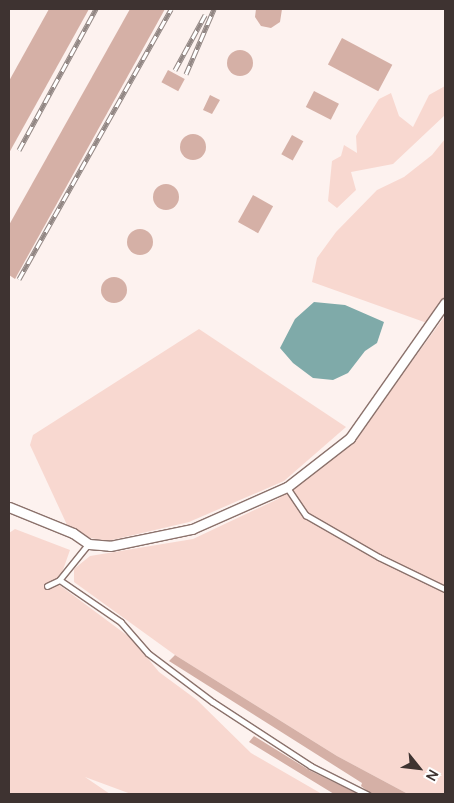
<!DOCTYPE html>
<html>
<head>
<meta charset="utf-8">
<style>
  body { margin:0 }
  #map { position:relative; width:454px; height:803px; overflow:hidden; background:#fdf2ef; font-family:Manrope,sans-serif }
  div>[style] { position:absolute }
  .green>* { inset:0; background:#f8d8d0 }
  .water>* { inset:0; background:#7faaa9 }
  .building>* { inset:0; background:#d5b0a6; transform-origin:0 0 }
  .round { border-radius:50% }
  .roads { filter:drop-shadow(1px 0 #8b726c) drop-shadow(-1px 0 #8b726c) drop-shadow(0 1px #8b726c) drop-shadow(0 -1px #8b726c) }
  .service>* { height:4.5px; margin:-2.25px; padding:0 2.25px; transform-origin:2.25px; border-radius:2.25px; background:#fff }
  .minor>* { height:9px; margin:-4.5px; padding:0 4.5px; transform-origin:4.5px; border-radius:4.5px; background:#fff }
  .rail>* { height:5px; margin-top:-2.5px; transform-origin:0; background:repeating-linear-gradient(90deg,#fff 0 9px,#928784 0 18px); box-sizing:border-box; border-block:1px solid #928784 }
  span { translate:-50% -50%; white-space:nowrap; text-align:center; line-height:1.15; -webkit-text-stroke:4.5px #fff; paint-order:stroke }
  .frame { position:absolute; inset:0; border:10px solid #3e3331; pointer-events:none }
  .north { position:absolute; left:394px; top:743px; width:50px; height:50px; -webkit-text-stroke:4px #fff; paint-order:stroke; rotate:119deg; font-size:14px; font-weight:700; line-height:20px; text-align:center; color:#3e3331 }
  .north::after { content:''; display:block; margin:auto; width:18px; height:22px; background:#3e3331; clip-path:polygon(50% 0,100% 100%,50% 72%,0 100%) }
</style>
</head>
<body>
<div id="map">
  <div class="green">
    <i style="clip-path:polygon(445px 86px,445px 115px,393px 164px,351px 172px,356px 190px,337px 208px,328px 201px,332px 161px,341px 156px,344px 145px,357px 153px,356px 136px,379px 99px,391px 93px,399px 116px,413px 127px,429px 95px)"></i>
    <i style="clip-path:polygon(445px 139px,445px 299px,427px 323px,312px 282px,317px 258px,336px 232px,377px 190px,404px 177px,432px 155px)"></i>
    <i style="clip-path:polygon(445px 316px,445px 794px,408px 794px,337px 756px,175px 655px,74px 582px,74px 569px,90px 556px,193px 539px,278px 499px,355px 439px)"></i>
    <i style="clip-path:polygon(199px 329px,346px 427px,284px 481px,189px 522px,108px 541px,90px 538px,68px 527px,30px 445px,33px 435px)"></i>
    <i style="clip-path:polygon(15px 529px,70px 550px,58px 584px,132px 639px,159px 672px,197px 700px,251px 753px,322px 794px,131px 794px,85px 777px,110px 794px,9px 794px,9px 533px)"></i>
  </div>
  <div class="water">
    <i style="clip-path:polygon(314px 302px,345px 305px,384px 322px,377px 343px,365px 351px,348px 373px,333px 380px,313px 378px,293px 363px,280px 348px,295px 319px)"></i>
  </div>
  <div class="building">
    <i style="clip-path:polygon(49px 9px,89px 9px,9px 153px,9px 81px)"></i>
    <i style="clip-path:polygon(130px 9px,165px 9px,15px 279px,9px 275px,9px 225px)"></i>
    <i style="clip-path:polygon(256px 9px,282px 9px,280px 22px,271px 28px,261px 26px,255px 17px)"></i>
    <i style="left:342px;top:38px;width:57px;height:30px;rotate:28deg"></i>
    <i class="round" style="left:227px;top:50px;width:26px;height:26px"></i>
    <i style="left:168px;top:70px;width:19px;height:14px;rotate:28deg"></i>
    <i style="left:314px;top:91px;width:28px;height:18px;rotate:27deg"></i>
    <i style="clip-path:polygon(210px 95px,220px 100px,212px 114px,203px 110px)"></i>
    <i class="round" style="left:180px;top:134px;width:26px;height:26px"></i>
    <i style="left:292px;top:135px;width:13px;height:22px;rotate:29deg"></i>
    <i class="round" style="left:153px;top:184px;width:26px;height:26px"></i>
    <i style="left:253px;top:195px;width:23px;height:31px;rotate:29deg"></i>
    <i class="round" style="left:127px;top:229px;width:26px;height:26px"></i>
    <i class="round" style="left:101px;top:277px;width:26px;height:26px"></i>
    <i style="clip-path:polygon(175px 655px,337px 756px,408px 794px,371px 794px,361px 786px,362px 783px,169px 661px)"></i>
    <i style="clip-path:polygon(254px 736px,309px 770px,358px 794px,334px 794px,249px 742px)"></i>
  </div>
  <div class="roads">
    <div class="service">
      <i style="left:287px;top:487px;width:34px;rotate:56deg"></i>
      <i style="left:306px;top:515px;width:84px;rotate:29.9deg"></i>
      <i style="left:379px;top:557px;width:73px;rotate:25.9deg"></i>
      <i style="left:89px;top:544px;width:46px;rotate:128.9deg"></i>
      <i style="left:60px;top:580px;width:74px;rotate:34.5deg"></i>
      <i style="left:121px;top:622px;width:41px;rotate:48.9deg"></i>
      <i style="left:148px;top:653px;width:81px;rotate:37deg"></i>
      <i style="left:213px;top:702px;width:117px;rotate:33.1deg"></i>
      <i style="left:311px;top:766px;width:63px;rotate:26.6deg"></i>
      <i style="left:47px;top:586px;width:14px;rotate:-25deg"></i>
    </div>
    <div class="minor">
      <i style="left:9px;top:507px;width:69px;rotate:22.1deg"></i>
      <i style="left:73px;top:533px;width:19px;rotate:35deg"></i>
      <i style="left:89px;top:544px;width:21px;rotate:5deg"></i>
      <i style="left:110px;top:546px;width:84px;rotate:-11.7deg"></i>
      <i style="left:192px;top:529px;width:104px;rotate:-23.9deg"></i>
      <i style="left:287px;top:487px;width:80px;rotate:-37.9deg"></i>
      <i style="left:350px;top:438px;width:165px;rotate:-54.9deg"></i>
    </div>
  </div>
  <div class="rail">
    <i style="left:175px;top:70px;width:63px;rotate:-61.4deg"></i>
    <i style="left:186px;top:74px;width:71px;rotate:-66.7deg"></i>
    <i style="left:19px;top:150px;width:161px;rotate:-61.4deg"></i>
    <i style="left:19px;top:279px;width:310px;rotate:-60.6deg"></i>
  </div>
  <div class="frame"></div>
  <div class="north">N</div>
</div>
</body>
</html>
